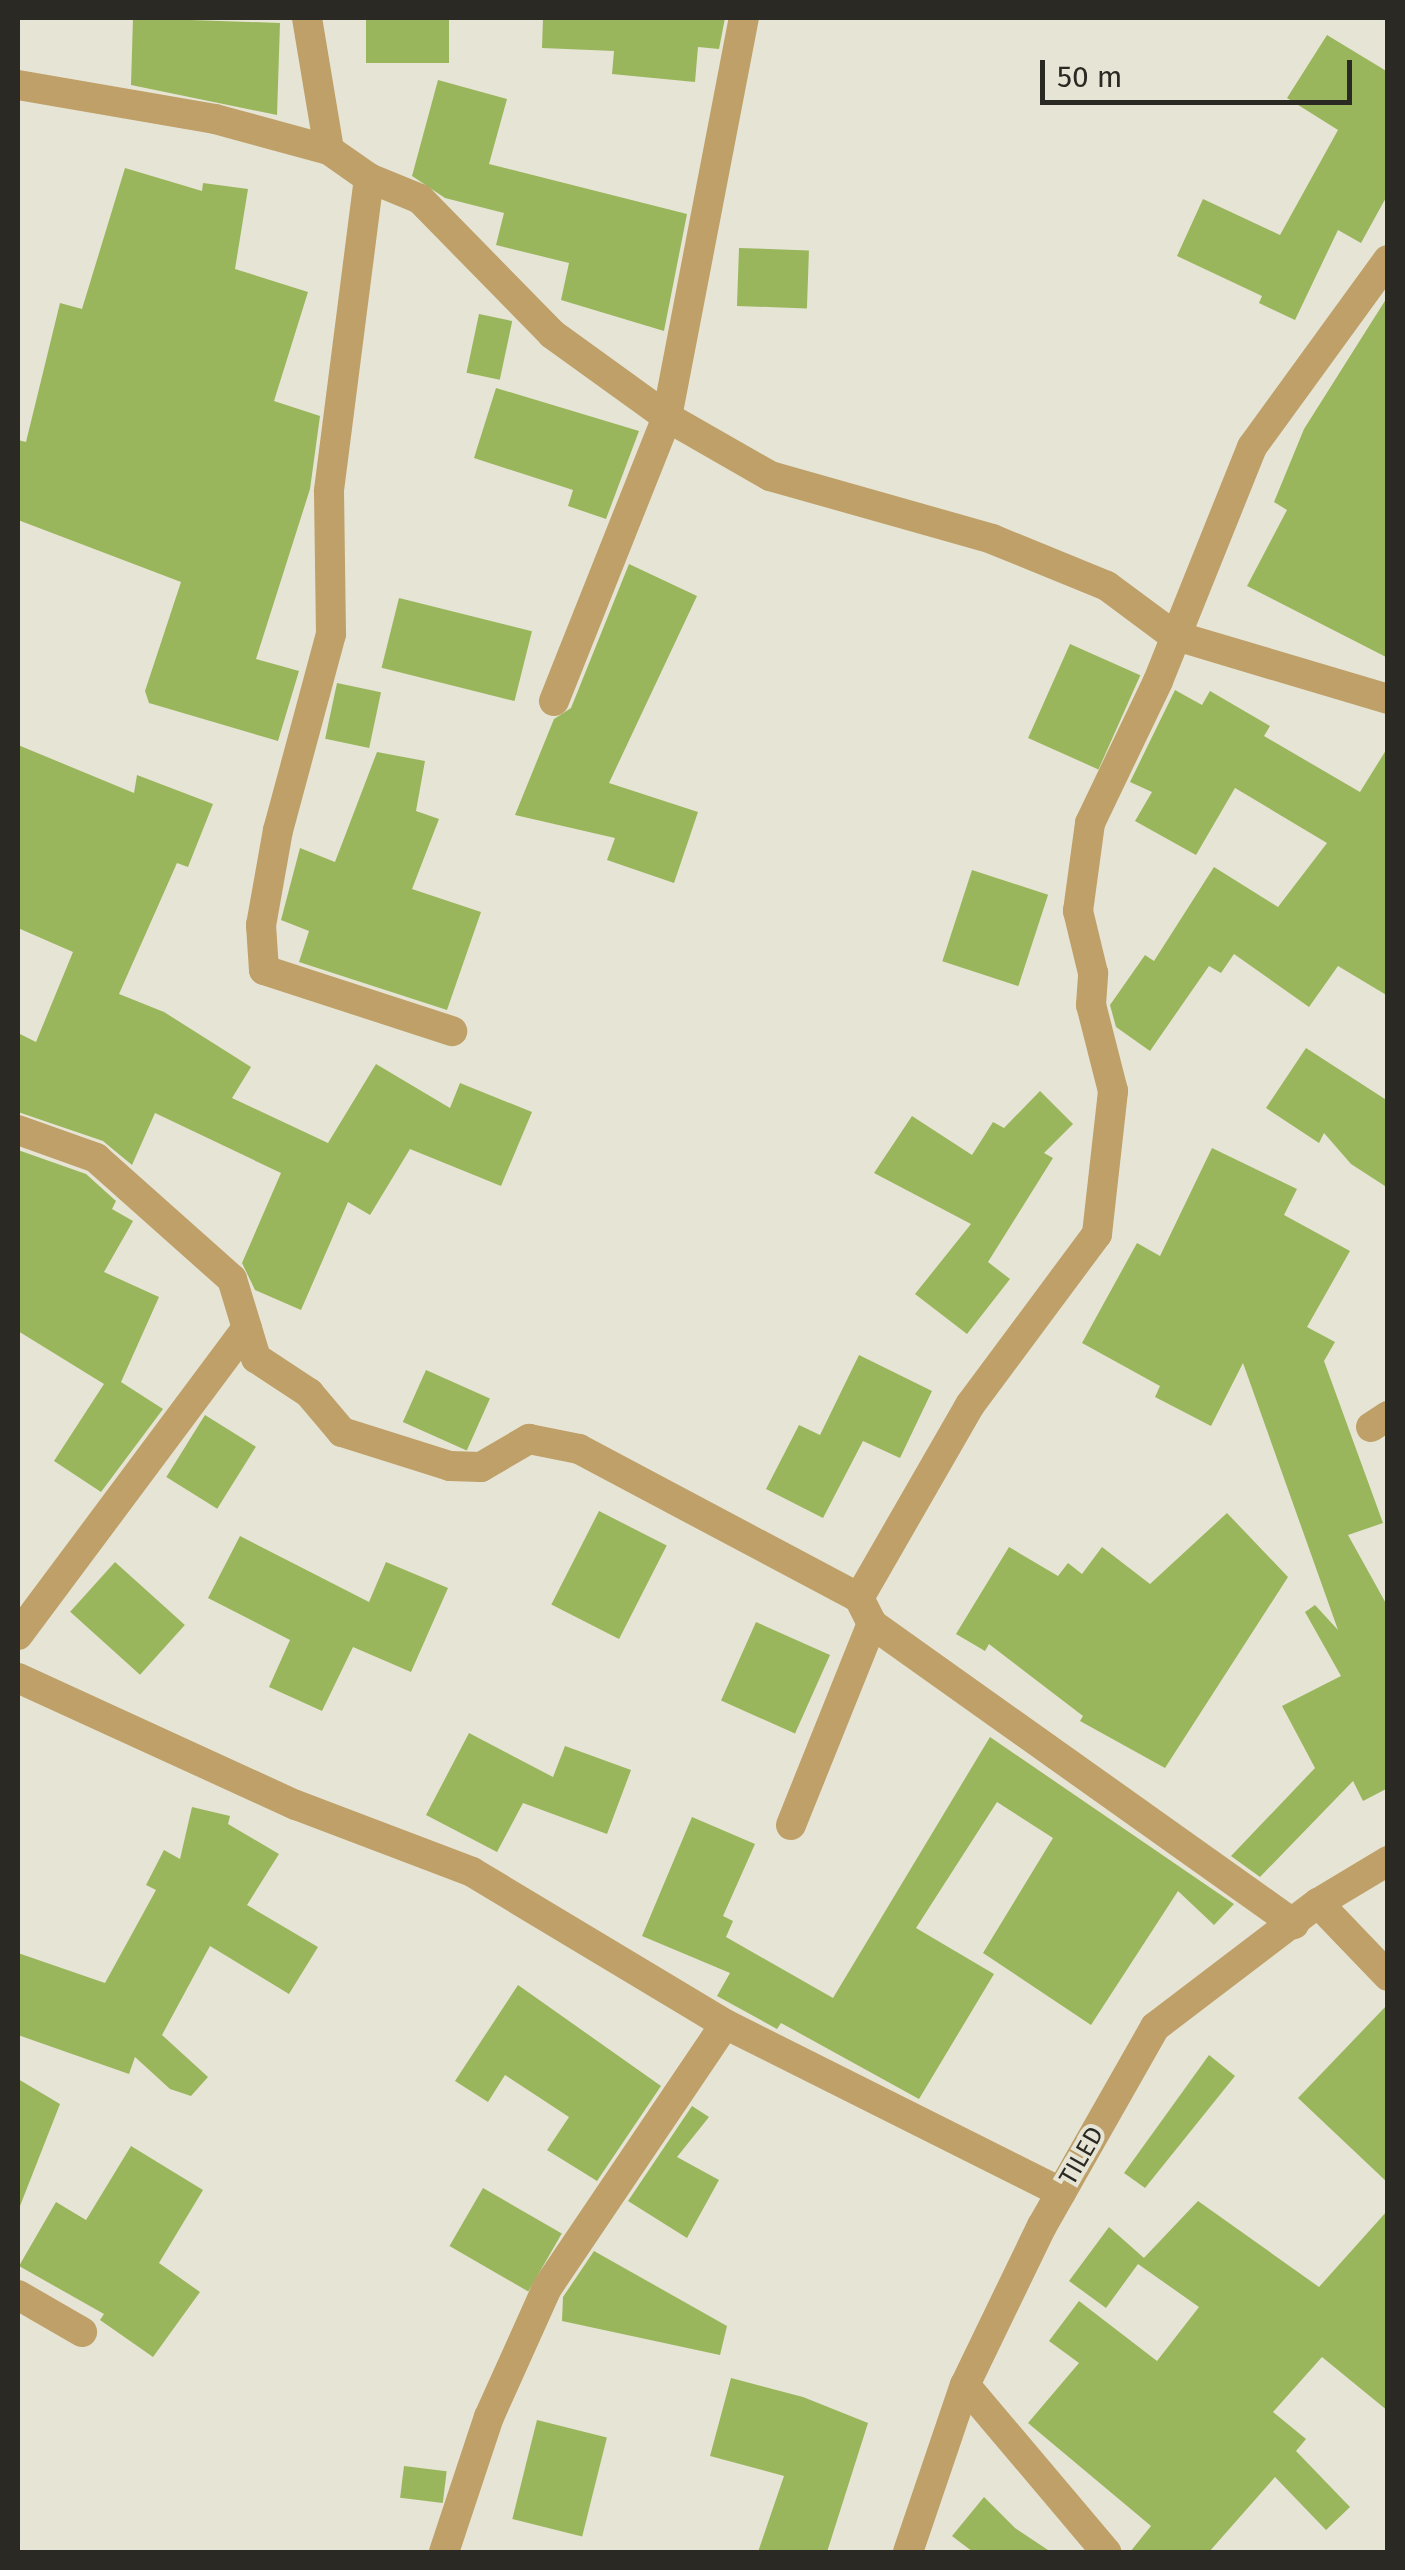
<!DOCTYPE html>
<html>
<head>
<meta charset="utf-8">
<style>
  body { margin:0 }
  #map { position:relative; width:1405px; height:2570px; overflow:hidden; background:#e6e4d4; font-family:"Fira Sans",sans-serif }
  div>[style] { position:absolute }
  .building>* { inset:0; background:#9ab65c; transform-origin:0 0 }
  .minor>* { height:30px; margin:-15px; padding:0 15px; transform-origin:15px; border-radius:15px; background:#bea068 }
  span { translate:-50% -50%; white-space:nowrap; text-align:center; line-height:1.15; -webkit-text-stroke:8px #e6e4d4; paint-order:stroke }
  .street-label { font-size:25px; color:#2a2923 }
  .frame { position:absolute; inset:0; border:20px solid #2a2923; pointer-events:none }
  .scale { position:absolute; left:1040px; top:60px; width:312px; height:45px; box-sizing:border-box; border:5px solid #2a2923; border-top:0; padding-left:12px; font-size:30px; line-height:35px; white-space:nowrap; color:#2a2923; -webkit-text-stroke:8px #e6e4d4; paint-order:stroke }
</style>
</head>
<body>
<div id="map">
  <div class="building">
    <i style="clip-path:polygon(133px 18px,280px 23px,277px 115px,131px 85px)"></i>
    <i style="left:366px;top:18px;width:83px;height:45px"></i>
    <i style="clip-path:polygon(543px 18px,725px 18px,719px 49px,698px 47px,695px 82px,612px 74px,614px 51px,542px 48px)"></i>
    <i style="clip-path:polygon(1327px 35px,1388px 72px,1388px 194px,1361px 243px,1338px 230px,1295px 320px,1259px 303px,1262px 296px,1177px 256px,1203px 199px,1280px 235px,1338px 130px,1287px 98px)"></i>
    <i style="clip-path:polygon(438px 80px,507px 99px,489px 164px,687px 214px,664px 331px,561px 300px,569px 263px,496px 245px,504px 213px,445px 198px,412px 176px)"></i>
    <i style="clip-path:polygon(125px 168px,202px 191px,203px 183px,248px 189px,235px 269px,308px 292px,274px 401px,320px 416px,310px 489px,256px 659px,299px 671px,278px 741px,149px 703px,145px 691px,181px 582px,18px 520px,18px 440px,26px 442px,60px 303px,82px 309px)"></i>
    <i style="left:739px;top:248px;width:70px;height:58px;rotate:2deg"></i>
    <i style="clip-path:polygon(1388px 296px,1388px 658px,1247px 586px,1287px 510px,1274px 502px,1304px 429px)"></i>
    <i style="left:479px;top:314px;width:34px;height:60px;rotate:12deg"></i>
    <i style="clip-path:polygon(496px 388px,639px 431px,606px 519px,568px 506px,573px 490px,474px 458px)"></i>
    <i style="clip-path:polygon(629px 564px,697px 596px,609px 783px,698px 812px,674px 883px,607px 860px,615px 838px,515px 815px,554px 719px,571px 708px)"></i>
    <i style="left:399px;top:598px;width:137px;height:72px;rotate:14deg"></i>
    <i style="left:1070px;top:644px;width:77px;height:103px;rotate:24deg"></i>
    <i style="left:337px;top:683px;width:45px;height:57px;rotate:12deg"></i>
    <i style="clip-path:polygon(1175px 690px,1202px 705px,1210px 691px,1270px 726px,1264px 736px,1360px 792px,1388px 747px,1388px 996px,1338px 966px,1309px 1007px,1234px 954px,1221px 973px,1209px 966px,1150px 1051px,1116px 1027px,1110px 1005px,1145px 955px,1154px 961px,1214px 867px,1278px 907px,1327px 843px,1235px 788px,1196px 855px,1135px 821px,1152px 792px,1130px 782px)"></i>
    <i style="clip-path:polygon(18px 745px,134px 793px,137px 775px,213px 804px,188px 867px,177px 863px,119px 994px,164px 1012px,251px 1067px,232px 1098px,328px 1143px,376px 1064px,450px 1108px,460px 1083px,532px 1112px,501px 1186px,410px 1149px,370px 1215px,348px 1202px,301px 1310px,255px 1290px,242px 1263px,281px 1173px,155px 1113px,132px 1165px,103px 1141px,18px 1112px,18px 1033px,36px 1042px,73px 952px,18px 928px)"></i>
    <i style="clip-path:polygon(377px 752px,425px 761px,416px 811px,439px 819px,412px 889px,481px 912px,447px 1010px,299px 962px,309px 931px,281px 920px,300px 848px,335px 862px)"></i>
    <i style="left:972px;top:870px;width:80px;height:96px;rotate:18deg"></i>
    <i style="clip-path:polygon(1306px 1048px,1388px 1101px,1388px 1188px,1351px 1164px,1324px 1133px,1319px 1143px,1266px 1108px)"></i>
    <i style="clip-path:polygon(1040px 1091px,1073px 1124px,1044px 1153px,1053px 1158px,988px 1262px,1010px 1279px,967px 1334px,915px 1294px,971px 1224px,874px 1173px,912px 1116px,972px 1155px,993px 1122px,1004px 1128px)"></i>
    <i style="clip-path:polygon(1212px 1148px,1297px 1189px,1284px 1215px,1350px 1251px,1307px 1327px,1335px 1342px,1324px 1361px,1383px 1523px,1348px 1535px,1388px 1607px,1388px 1788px,1363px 1801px,1353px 1781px,1260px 1877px,1231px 1856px,1315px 1768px,1282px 1706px,1341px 1676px,1305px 1612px,1315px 1605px,1338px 1630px,1243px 1363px,1211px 1426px,1155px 1397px,1160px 1386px,1082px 1343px,1137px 1243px,1160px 1256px)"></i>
    <i style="clip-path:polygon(18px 1150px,86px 1174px,116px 1201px,112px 1209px,133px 1221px,104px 1272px,159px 1297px,121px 1382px,163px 1409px,101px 1492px,54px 1461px,104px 1384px,18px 1331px)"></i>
    <i style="clip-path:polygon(859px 1355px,932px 1391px,900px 1458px,863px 1441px,823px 1518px,766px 1489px,799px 1425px,820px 1435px)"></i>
    <i style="left:426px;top:1370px;width:70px;height:57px;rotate:24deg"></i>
    <i style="left:205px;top:1415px;width:60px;height:73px;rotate:32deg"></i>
    <i style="left:599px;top:1511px;width:76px;height:105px;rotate:27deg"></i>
    <i style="clip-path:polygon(1227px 1513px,1288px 1577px,1165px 1768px,1080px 1721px,1083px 1716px,989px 1644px,985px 1651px,956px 1634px,1009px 1547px,1058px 1576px,1068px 1563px,1082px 1574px,1102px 1547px,1150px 1584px)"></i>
    <i style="clip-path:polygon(240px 1536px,369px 1602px,386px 1562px,448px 1588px,411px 1672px,353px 1647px,322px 1711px,269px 1687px,290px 1640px,208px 1598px)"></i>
    <i style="left:115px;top:1562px;width:94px;height:67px;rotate:42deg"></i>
    <i style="left:756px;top:1622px;width:81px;height:86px;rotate:24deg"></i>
    <i style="clip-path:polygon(469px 1733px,553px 1777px,565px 1746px,631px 1770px,607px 1834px,523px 1803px,497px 1852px,426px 1815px)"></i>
    <i style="clip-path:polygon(990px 1737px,1234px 1904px,1214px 1925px,1178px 1891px,1091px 2025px,983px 1953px,1053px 1838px,997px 1802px,916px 1928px,994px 1974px,919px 2099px,781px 2023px,777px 2029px,717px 1996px,730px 1973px,642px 1936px,692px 1817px,755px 1844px,723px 1916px,733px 1921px,726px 1937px,833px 1998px)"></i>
    <i style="clip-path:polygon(192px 1807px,230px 1816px,228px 1824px,279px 1854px,247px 1905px,318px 1947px,289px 1994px,210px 1946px,162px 2035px,208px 2077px,191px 2096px,170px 2089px,135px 2057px,129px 2074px,18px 2035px,18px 1953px,105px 1983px,156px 1890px,146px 1885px,164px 1850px,180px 1859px)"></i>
    <i style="clip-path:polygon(518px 1985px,661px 2086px,597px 2181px,547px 2150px,569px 2117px,505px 2075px,488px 2102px,455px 2081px)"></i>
    <i style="clip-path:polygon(1388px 2004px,1388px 2183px,1298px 2098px)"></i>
    <i style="clip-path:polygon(1209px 2055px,1235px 2076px,1145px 2188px,1124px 2173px)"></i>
    <i style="clip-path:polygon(18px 2079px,60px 2104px,20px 2206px,18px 2205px)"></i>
    <i style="clip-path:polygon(692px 2106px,709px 2117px,677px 2157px,719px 2180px,687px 2238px,628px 2201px)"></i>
    <i style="clip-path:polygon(131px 2146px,203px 2190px,159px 2263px,200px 2292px,153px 2357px,100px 2320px,104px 2314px,19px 2266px,56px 2202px,86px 2220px)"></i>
    <i style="left:483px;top:2188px;width:91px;height:67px;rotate:30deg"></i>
    <i style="clip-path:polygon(1198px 2201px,1319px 2287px,1388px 2210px,1388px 2411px,1322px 2357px,1273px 2412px,1306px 2439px,1296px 2451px,1350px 2507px,1326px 2530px,1275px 2477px,1209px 2552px,1130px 2552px,1151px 2526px,1028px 2423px,1079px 2363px,1049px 2341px,1079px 2301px,1157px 2361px,1199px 2307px,1138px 2264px,1106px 2308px,1069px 2281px,1109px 2227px,1144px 2258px,1140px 2262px)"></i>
    <i style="clip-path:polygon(594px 2251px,727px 2326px,720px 2355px,562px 2321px,563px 2297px)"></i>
    <i style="clip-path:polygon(731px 2378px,803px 2397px,868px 2423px,827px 2552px,758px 2552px,784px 2476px,710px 2456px)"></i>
    <i style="left:537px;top:2420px;width:72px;height:102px;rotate:14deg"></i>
    <i style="left:404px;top:2466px;width:43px;height:32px;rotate:7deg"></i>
    <i style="clip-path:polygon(984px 2497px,1015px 2528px,1051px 2552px,973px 2552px,952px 2536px)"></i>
  </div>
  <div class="minor">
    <i style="left:307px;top:18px;width:134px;rotate:80.5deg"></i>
    <i style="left:18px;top:85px;width:200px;rotate:9.8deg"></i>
    <i style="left:215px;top:119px;width:118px;rotate:15.2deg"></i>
    <i style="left:329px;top:150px;width:49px;rotate:35deg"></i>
    <i style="left:369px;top:178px;width:55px;rotate:22.4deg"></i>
    <i style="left:420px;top:199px;width:189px;rotate:45.6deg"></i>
    <i style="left:552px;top:334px;width:142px;rotate:35.8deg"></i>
    <i style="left:667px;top:417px;width:119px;rotate:29.8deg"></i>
    <i style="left:770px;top:476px;width:231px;rotate:15.8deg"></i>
    <i style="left:992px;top:539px;width:124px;rotate:22.2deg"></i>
    <i style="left:1107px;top:586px;width:82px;rotate:36.6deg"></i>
    <i style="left:1173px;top:635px;width:224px;rotate:16.6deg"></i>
    <i style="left:369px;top:178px;width:316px;rotate:97.3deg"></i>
    <i style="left:329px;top:491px;width:143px;rotate:89.2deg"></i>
    <i style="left:331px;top:634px;width:203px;rotate:105.1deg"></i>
    <i style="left:278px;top:830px;width:97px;rotate:100.1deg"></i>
    <i style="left:261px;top:925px;width:45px;rotate:86.2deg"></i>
    <i style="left:264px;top:970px;width:198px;rotate:18deg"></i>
    <i style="left:554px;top:701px;width:306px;rotate:-68.3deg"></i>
    <i style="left:667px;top:417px;width:406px;rotate:-79.1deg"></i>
    <i style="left:18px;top:1130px;width:83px;rotate:19.7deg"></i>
    <i style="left:96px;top:1158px;width:182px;rotate:41.7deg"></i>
    <i style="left:232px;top:1279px;width:83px;rotate:73.1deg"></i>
    <i style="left:256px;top:1358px;width:64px;rotate:33.4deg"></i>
    <i style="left:309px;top:1393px;width:51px;rotate:49.8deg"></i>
    <i style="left:342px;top:1432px;width:113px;rotate:17.5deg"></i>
    <i style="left:450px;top:1466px;width:31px;rotate:2deg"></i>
    <i style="left:481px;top:1467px;width:56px;rotate:-30.3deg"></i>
    <i style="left:529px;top:1439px;width:51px;rotate:11.3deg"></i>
    <i style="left:579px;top:1449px;width:317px;rotate:28deg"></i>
    <i style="left:859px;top:1598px;width:29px;rotate:63deg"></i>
    <i style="left:872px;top:1624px;width:518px;rotate:35.41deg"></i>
    <i style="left:1371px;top:1427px;width:20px;rotate:-33deg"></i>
    <i style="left:859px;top:1598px;width:223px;rotate:-60.1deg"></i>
    <i style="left:970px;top:1405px;width:213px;rotate:-53.4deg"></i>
    <i style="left:1097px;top:1234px;width:144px;rotate:-83.6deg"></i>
    <i style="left:1113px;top:1091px;width:89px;rotate:-104.3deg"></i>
    <i style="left:1091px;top:1005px;width:32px;rotate:-86deg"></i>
    <i style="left:1093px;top:973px;width:64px;rotate:-103.6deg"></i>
    <i style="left:1078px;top:911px;width:89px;rotate:-82.2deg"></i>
    <i style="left:1090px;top:823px;width:157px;rotate:-64.4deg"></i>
    <i style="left:1158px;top:681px;width:252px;rotate:-68.1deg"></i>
    <i style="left:1252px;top:447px;width:231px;rotate:-54deg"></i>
    <i style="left:18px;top:1635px;width:383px;rotate:-53.3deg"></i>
    <i style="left:18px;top:1678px;width:306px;rotate:24.6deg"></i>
    <i style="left:296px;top:1805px;width:188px;rotate:20.8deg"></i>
    <i style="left:472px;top:1872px;width:295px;rotate:31deg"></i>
    <i style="left:725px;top:2024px;width:376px;rotate:26.6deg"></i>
    <i style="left:791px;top:1825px;width:217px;rotate:-68.1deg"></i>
    <i style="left:1318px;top:1903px;width:101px;rotate:46.2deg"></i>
    <i style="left:18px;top:2295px;width:74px;rotate:30deg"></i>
    <i style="left:965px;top:2385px;width:219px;rotate:49.8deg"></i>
    <i style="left:444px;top:2552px;width:142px;rotate:-71.6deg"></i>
    <i style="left:489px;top:2417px;width:141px;rotate:-65.8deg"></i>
    <i style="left:547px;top:2288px;width:318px;rotate:-56deg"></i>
    <i style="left:908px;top:2552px;width:176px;rotate:-71.2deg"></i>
    <i style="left:965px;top:2385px;width:177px;rotate:-64.2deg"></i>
    <i style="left:1042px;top:2226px;width:229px;rotate:-60.4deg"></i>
    <i style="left:1155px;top:2027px;width:205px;rotate:-37.3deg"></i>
    <i style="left:1318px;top:1903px;width:82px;rotate:-31deg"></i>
  </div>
  <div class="street-label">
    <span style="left:1082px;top:2156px;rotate:-60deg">TILED</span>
  </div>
  <div class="frame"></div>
  <div class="scale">50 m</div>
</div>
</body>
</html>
